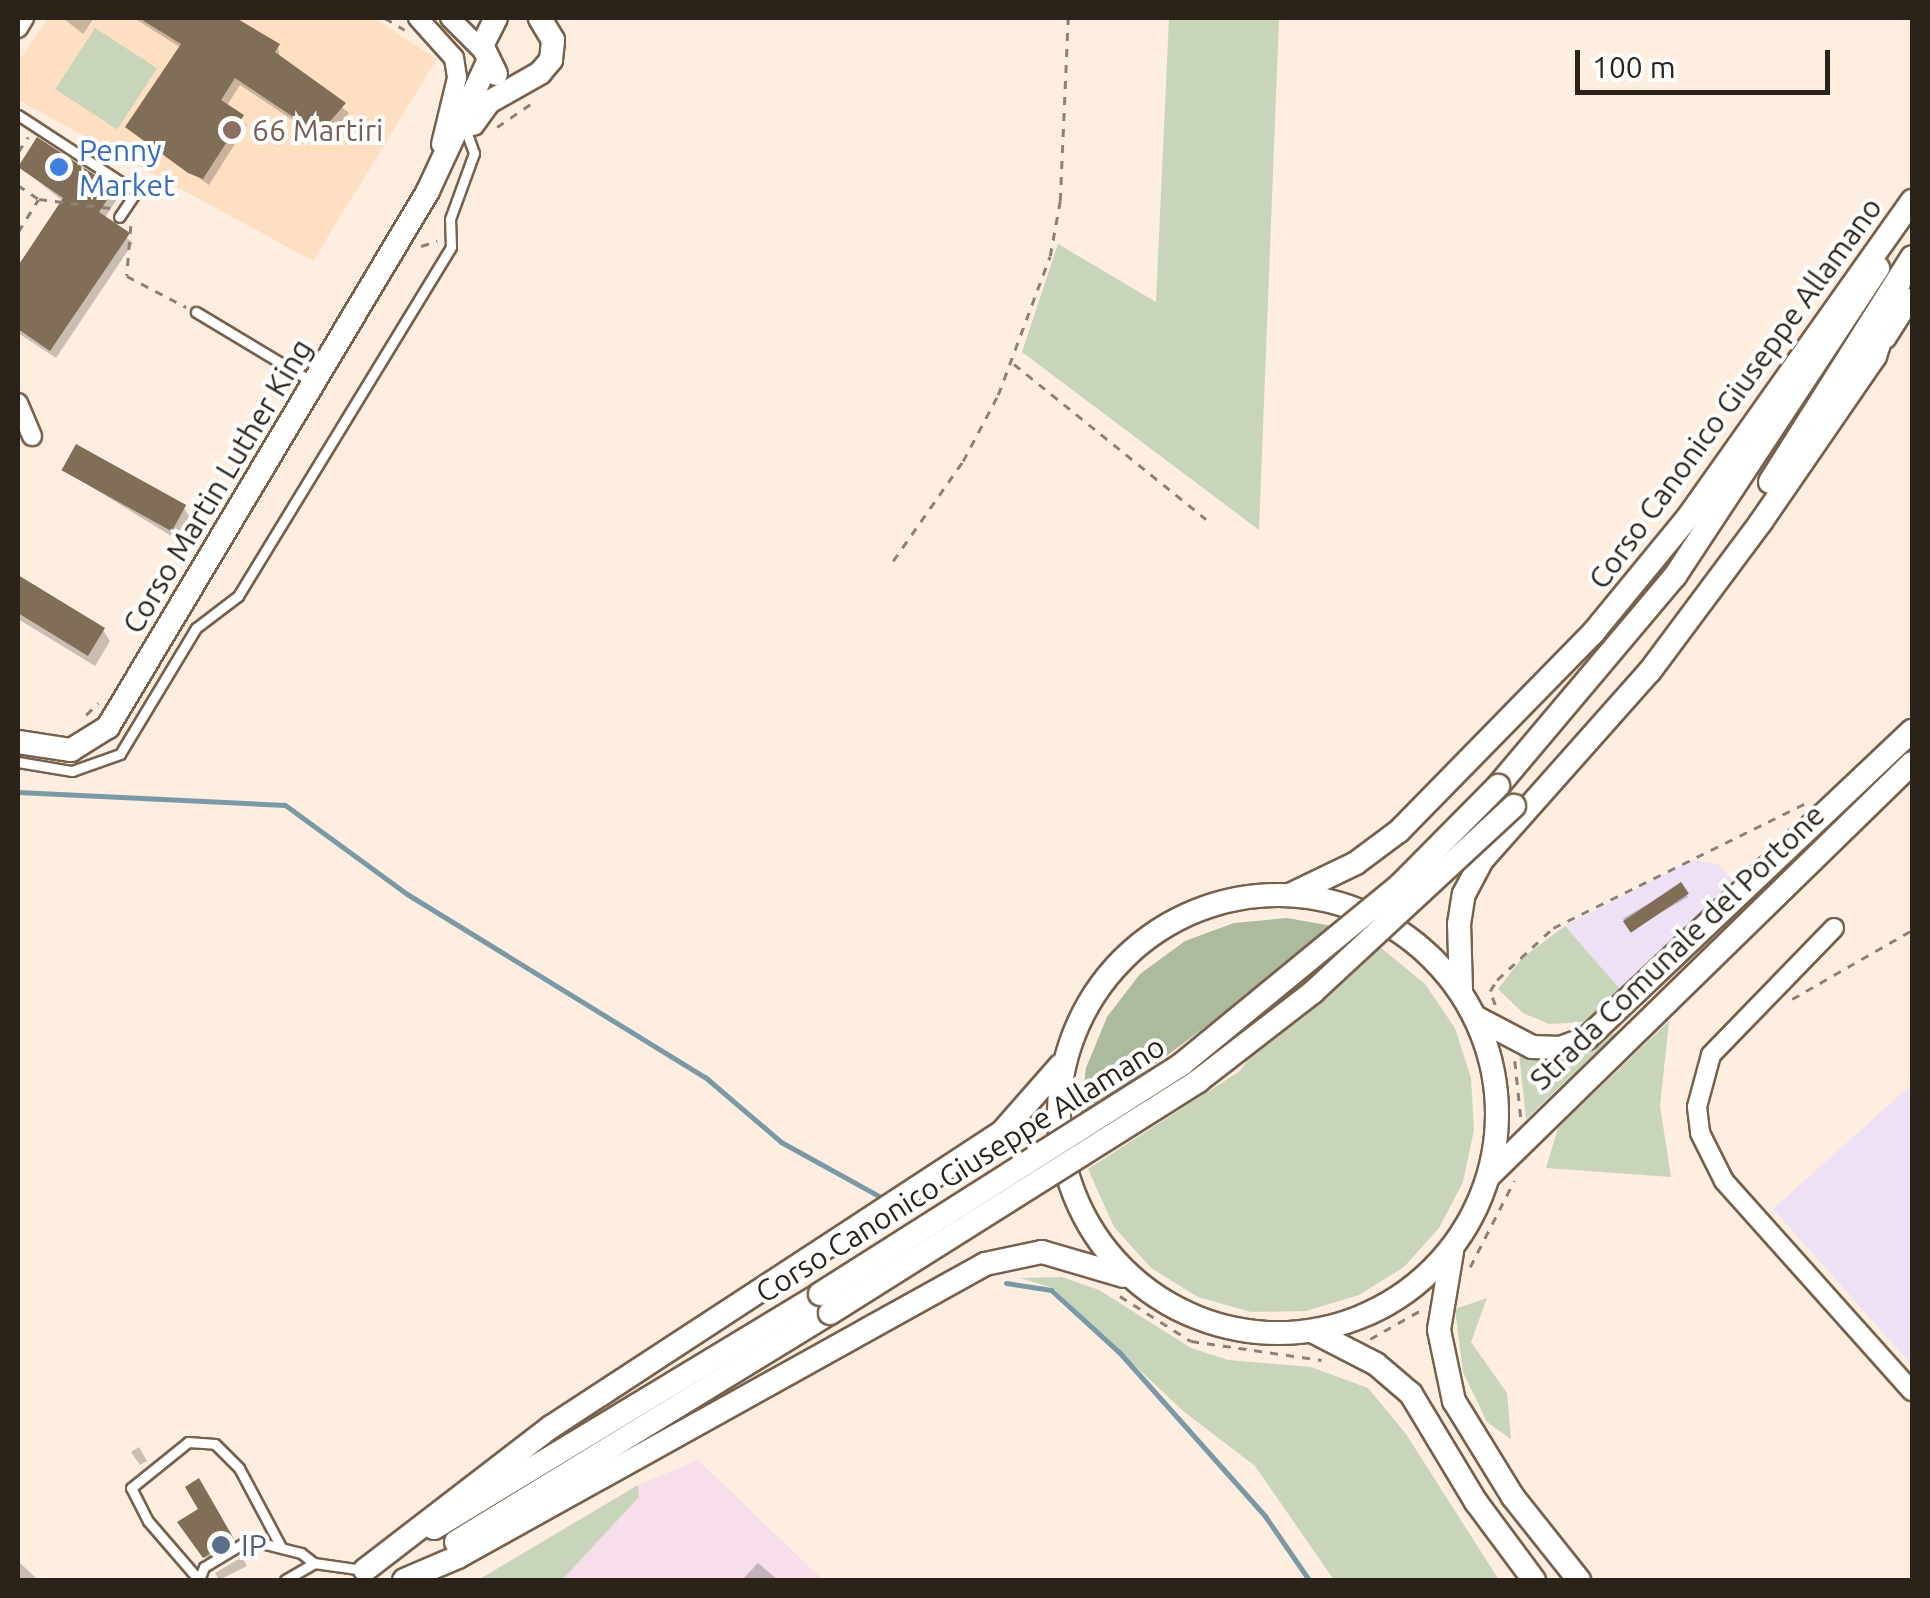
<!DOCTYPE html>
<html>
<head>
<meta charset="utf-8">
<style>
  body { margin:0 }
  #map { position:relative; width:1930px; height:1598px; overflow:hidden; background:#fdeee0; font-family:Ubuntu,sans-serif }
  div>[style] { position:absolute }
  .commercial>* { inset:0; background:#eee1f5 }
  .industrial>* { inset:0; background:#f6dfeb }
  .built>* { inset:0; background:#fedfc2 }
  .green>* { inset:0; background:#c8d5bb; transform-origin:0 0 }
  .forest>* { inset:0; background:#acba9e }
  .shadow>* { inset:0; background:#0003; transform-origin:0 0 }
  .stream>* { height:5px; margin:-2.5px; padding:0 2.5px; transform-origin:2.5px; border-radius:2.5px; background:#7999a7 }
  .building>* { inset:0; background:#806e57; transform-origin:0 0 }
  .path>* { height:2.5px; margin-top:-1.25px; transform-origin:0; background:repeating-linear-gradient(90deg,#8d8177 0 8px,transparent 0 16px) }
  .roads { filter:drop-shadow(2px 0 #76614d) drop-shadow(-2px 0 #76614d) drop-shadow(0 2px #76614d) drop-shadow(0 -2px #76614d) }
  .lane>* { height:9px; margin:-4.5px; padding:0 4.5px; transform-origin:4.5px; border-radius:4.5px; background:#fff }
  .street>* { height:18px; margin:-9px; padding:0 9px; transform-origin:9px; border-radius:9px; background:#fff }
  .secondary>* { height:22px; margin:-11px; padding:0 11px; transform-origin:11px; border-radius:11px; background:#fff }
  .secondary>.ring { margin:-11px; padding:0; box-sizing:content-box; background:none; border:22px solid #fff; border-radius:50% }
  .bridges { filter:drop-shadow(2px 0 #76614d) drop-shadow(-2px 0 #76614d) drop-shadow(0 2px #76614d) drop-shadow(0 -2px #76614d) }
  .secondary-bridge>* { height:22px; margin:-11px; padding:0 11px; transform-origin:11px; border-radius:11px; background:#fff }
  .dots>* { width:28px; height:28px; translate:-50% -50%; box-sizing:border-box; border:5px solid #fefefe; border-radius:50% }
  span { translate:-50% -50%; white-space:nowrap; text-align:center; line-height:1.15; -webkit-text-stroke:8px #fefefe; paint-order:stroke }
  .education-label { font-size:30px; color:#785e54 }
  .left { translate:0 -50%; text-align:left }
  .shop-label { font-size:30px; color:#366cbe }
  .street-label { font-size:30px; color:#2b221a }
  .service-label { font-size:30px; color:#4e5e75 }
  .frame { position:absolute; inset:0; border:20px solid #2b221a; pointer-events:none }
  .scale { position:absolute; left:1575px; top:50px; width:255px; height:45px; box-sizing:border-box; border:5px solid #2b221a; border-top:0; padding-left:12px; font-size:30px; line-height:35px; white-space:nowrap; color:#2b221a; -webkit-text-stroke:8px #fefefe; paint-order:stroke }
</style>
</head>
<body>
<div id="map">
  <div class="commercial">
    <i style="clip-path:polygon(1692px 860px,1718px 864px,1738px 886px,1626px 996px,1565px 926px)"></i>
    <i style="clip-path:polygon(1912px 1084px,1912px 1365px,1773px 1209px)"></i>
  </div>
  <div class="industrial">
    <i style="clip-path:polygon(698px 1460px,823px 1580px,562px 1580px,638px 1497px,638px 1485px)"></i>
  </div>
  <div class="built">
    <i style="clip-path:polygon(48px 18px,374px 18px,437px 59px,313px 261px,18px 100px,18px 62px)"></i>
  </div>
  <div class="green">
    <i style="clip-path:polygon(1169px 18px,1279px 18px,1259px 530px,1022px 352px,1058px 244px,1156px 302px)"></i>
    <i style="left:95px;top:28px;width:74px;height:73px;rotate:33deg"></i>
    <i style="clip-path:polygon(1565px 926px,1626px 996px,1583px 1022px,1549px 1024px,1523px 1013px,1498px 989px,1522px 958px)"></i>
    <i style="clip-path:polygon(1380px 947px,1425px 984px,1455px 1028px,1471px 1078px,1474px 1130px,1463px 1182px,1439px 1228px,1404px 1267px,1359px 1295px,1306px 1311px,1251px 1312px,1198px 1297px,1151px 1268px,1114px 1227px,1088px 1169px,1240px 1071px,1258px 1045px)"></i>
    <i style="clip-path:polygon(1669px 1021px,1660px 1106px,1671px 1177px,1546px 1168px,1558px 1128px)"></i>
    <i style="clip-path:polygon(1617px 1032px,1526px 1119px,1519px 1053px,1556px 1061px)"></i>
    <i style="clip-path:polygon(1062px 1277px,1099px 1290px,1191px 1348px,1228px 1360px,1311px 1367px,1368px 1388px,1406px 1434px,1499px 1580px,1334px 1580px,1255px 1466px,1183px 1411px,1053px 1288px,1020px 1278px)"></i>
    <i style="clip-path:polygon(1487px 1298px,1471px 1342px,1507px 1393px,1511px 1439px,1487px 1422px,1463px 1372px,1455px 1309px)"></i>
    <i style="clip-path:polygon(638px 1485px,639px 1497px,562px 1580px,478px 1580px)"></i>
  </div>
  <div class="forest">
    <i style="clip-path:polygon(1287px 918px,1338px 927px,1080px 1121px,1086px 1068px,1107px 1017px,1140px 974px,1185px 941px,1234px 923px)"></i>
  </div>
  <div class="shadow">
    <i style="clip-path:polygon(63px 18px,94px 18px,83px 34px)"></i>
    <i style="clip-path:polygon(134px 18px,224px 18px,278px 46px,280px 59px,349px 113px,324px 141px,240px 85px,226px 107px,247px 125px,209px 185px,128px 127px,181px 48px)"></i>
    <i style="clip-path:polygon(20px 167px,113px 190px,118px 198px,104px 219px,133px 243px,56px 358px,18px 333px,18px 265px,64px 202px)"></i>
    <i style="clip-path:polygon(64px 470px,184px 508px,189px 516px,176px 539px)"></i>
    <i style="clip-path:polygon(18px 578px,103px 630px,110px 641px,95px 666px,18px 619px)"></i>
    <i style="left:1681px;top:885px;width:14px;height:67px;rotate:60deg"></i>
    <i style="clip-path:polygon(139px 1447px,147px 1461px,140px 1465px,131px 1452px)"></i>
    <i style="clip-path:polygon(198px 1482px,234px 1543px,206px 1559px,180px 1523px,201px 1510px)"></i>
    <i style="clip-path:polygon(242px 1557px,247px 1566px,219px 1580px,215px 1573px)"></i>
    <i style="clip-path:polygon(18px 1561px,35px 1577px,37px 1580px,18px 1580px)"></i>
    <i style="clip-path:polygon(758px 1563px,778px 1580px,742px 1580px)"></i>
  </div>
  <div class="stream">
    <i style="left:18px;top:792px;width:267px;rotate:2.8deg"></i>
    <i style="left:285px;top:805px;width:151px;rotate:36.1deg"></i>
    <i style="left:407px;top:894px;width:350px;rotate:31.6deg"></i>
    <i style="left:705px;top:1077px;width:100px;rotate:40.5deg"></i>
    <i style="left:781px;top:1142px;width:112px;rotate:28.9deg"></i>
    <i style="left:1006px;top:1283px;width:46px;rotate:8.8deg"></i>
    <i style="left:1051px;top:1290px;width:92px;rotate:42.4deg"></i>
    <i style="left:1119px;top:1352px;width:220px;rotate:48.3deg"></i>
    <i style="left:1265px;top:1516px;width:78px;rotate:55.5deg"></i>
  </div>
  <div class="building">
    <i style="clip-path:polygon(139px 18px,236px 18px,280px 44px,275px 52px,346px 103px,319px 134px,235px 78px,221px 100px,244px 115px,203px 179px,188px 173px,125px 127px,181px 44px)"></i>
    <i style="clip-path:polygon(37px 137px,115px 188px,99px 212px,130px 233px,50px 351px,18px 329px,18px 266px,63px 198px,18px 167px)"></i>
    <i style="left:76px;top:444px;width:126px;height:30px;rotate:29deg"></i>
    <i style="clip-path:polygon(18px 575px,105px 628px,88px 656px,18px 613px)"></i>
    <i style="left:1681px;top:882px;width:14px;height:70px;rotate:56deg"></i>
    <i style="clip-path:polygon(199px 1478px,234px 1539px,203px 1558px,177px 1522px,198px 1509px,185px 1487px)"></i>
  </div>
  <div class="path">
    <i style="left:385px;top:18px;width:23px;rotate:31deg"></i>
    <i style="left:497px;top:127px;width:42px;rotate:-34.4deg"></i>
    <i style="left:18px;top:152px;width:18px;rotate:-56deg"></i>
    <i style="left:18px;top:185px;width:25px;rotate:34deg"></i>
    <i style="left:39px;top:199px;width:72px;rotate:7.2deg"></i>
    <i style="left:131px;top:226px;width:50px;rotate:94.6deg"></i>
    <i style="left:127px;top:276px;width:67px;rotate:27.7deg"></i>
    <i style="left:18px;top:232px;width:38px;rotate:-58deg"></i>
    <i style="left:421px;top:246px;width:17px;rotate:-17deg"></i>
    <i style="left:1014px;top:364px;width:247px;rotate:38.9deg"></i>
    <i style="left:893px;top:561px;width:122px;rotate:-55deg"></i>
    <i style="left:963px;top:461px;width:75px;rotate:-62.1deg"></i>
    <i style="left:998px;top:395px;width:148px;rotate:-69.5deg"></i>
    <i style="left:1050px;top:256px;width:56px;rotate:-79.7deg"></i>
    <i style="left:1060px;top:201px;width:183px;rotate:-87.5deg"></i>
    <i style="left:86px;top:715px;width:17px;rotate:-45deg"></i>
    <i style="left:1792px;top:999px;width:138px;rotate:-29.9deg"></i>
    <i style="left:1495px;top:1005px;width:15px;rotate:-110deg"></i>
    <i style="left:1490px;top:991px;width:13px;rotate:-58deg"></i>
    <i style="left:1497px;top:980px;width:76px;rotate:-42.9deg"></i>
    <i style="left:1553px;top:928px;width:282px;rotate:-26.3deg"></i>
    <i style="left:1515px;top:1061px;width:57px;rotate:84deg"></i>
    <i style="left:1470px;top:1267px;width:97px;rotate:-62.9deg"></i>
    <i style="left:1120px;top:1296px;width:84px;rotate:32.4deg"></i>
    <i style="left:1191px;top:1341px;width:132px;rotate:8.3deg"></i>
    <i style="left:1370px;top:1339px;width:61px;rotate:-29.5deg"></i>
  </div>
  <div class="roads">
    <div class="lane">
      <i style="left:18px;top:115px;width:141px;rotate:33.1deg"></i>
      <i style="left:136px;top:192px;width:30px;rotate:124deg"></i>
      <i style="left:196px;top:312px;width:138px;rotate:31deg"></i>
      <i style="left:18px;top:762px;width:55px;rotate:9.5deg"></i>
      <i style="left:72px;top:771px;width:51px;rotate:-19.5deg"></i>
      <i style="left:120px;top:754px;width:147px;rotate:-58.9deg"></i>
      <i style="left:196px;top:628px;width:53px;rotate:-37.3deg"></i>
      <i style="left:238px;top:596px;width:409px;rotate:-58.6deg"></i>
      <i style="left:451px;top:247px;width:28px;rotate:-92deg"></i>
      <i style="left:450px;top:219px;width:70px;rotate:-70deg"></i>
      <i style="left:474px;top:153px;width:20px;rotate:-110deg"></i>
      <i style="left:199px;top:1580px;width:78px;rotate:-130.8deg"></i>
      <i style="left:148px;top:1521px;width:37px;rotate:-117deg"></i>
      <i style="left:131px;top:1488px;width:73px;rotate:-38.9deg"></i>
      <i style="left:188px;top:1442px;width:27px;rotate:4deg"></i>
      <i style="left:215px;top:1444px;width:34px;rotate:45deg"></i>
      <i style="left:239px;top:1468px;width:89px;rotate:62deg"></i>
      <i style="left:199px;top:1580px;width:14px;rotate:-69deg"></i>
      <i style="left:204px;top:1567px;width:52px;rotate:-31deg"></i>
      <i style="left:249px;top:1540px;width:54px;rotate:14deg"></i>
      <i style="left:301px;top:1553px;width:16px;rotate:38deg"></i>
      <i style="left:285px;top:1580px;width:34px;rotate:-30deg"></i>
      <i style="left:314px;top:1563px;width:49px;rotate:8.1deg"></i>
    </div>
    <div class="street">
      <i style="left:418px;top:18px;width:54px;rotate:48deg"></i>
      <i style="left:454px;top:58px;width:20px;rotate:81deg"></i>
      <i style="left:457px;top:78px;width:68px;rotate:103.6deg"></i>
      <i style="left:450px;top:18px;width:47px;rotate:45deg"></i>
      <i style="left:18px;top:28px;width:12px;rotate:-59deg"></i>
      <i style="left:1886px;top:339px;width:49px;rotate:-57.6deg"></i>
      <i style="left:18px;top:403px;width:36px;rotate:67deg"></i>
      <i style="left:1834px;top:928px;width:177px;rotate:134.1deg"></i>
      <i style="left:1711px;top:1055px;width:54px;rotate:105.1deg"></i>
      <i style="left:1697px;top:1107px;width:26px;rotate:83deg"></i>
      <i style="left:1700px;top:1133px;width:54px;rotate:63.4deg"></i>
      <i style="left:1724px;top:1181px;width:282px;rotate:48.2deg"></i>
    </div>
    <div class="secondary">
      <i style="left:496px;top:18px;width:30px;rotate:117deg"></i>
      <i style="left:482px;top:45px;width:32px;rotate:64deg"></i>
      <i style="left:473px;top:124px;width:27px;rotate:-54deg"></i>
      <i style="left:489px;top:102px;width:59px;rotate:-29.6deg"></i>
      <i style="left:540px;top:73px;width:17px;rotate:-50deg"></i>
      <i style="left:551px;top:60px;width:20px;rotate:-84deg"></i>
      <i style="left:553px;top:40px;width:26px;rotate:-121deg"></i>
      <i style="left:1770px;top:482px;width:266px;rotate:-57.7deg"></i>
      <i style="left:18px;top:742px;width:54px;rotate:8.6deg"></i>
      <i style="left:71px;top:750px;width:44px;rotate:-31.9deg"></i>
      <i style="left:108px;top:727px;width:624px;rotate:-59.16deg"></i>
      <i style="left:428px;top:191px;width:140px;rotate:-65.1deg"></i>
      <i style="left:1498px;top:786px;width:275px;rotate:-49.9deg"></i>
      <i style="left:1675px;top:576px;width:369px;rotate:-56.6deg"></i>
      <i style="left:1292px;top:894px;width:71px;rotate:-25.8deg"></i>
      <i style="left:1356px;top:863px;width:54px;rotate:-36.7deg"></i>
      <i style="left:1399px;top:831px;width:277px;rotate:-45.6deg"></i>
      <i style="left:1593px;top:633px;width:151px;rotate:-50.6deg"></i>
      <i style="left:1689px;top:516px;width:386px;rotate:-54.7deg"></i>
      <i class="ring" style="left:1059px;top:895px;width:416px;height:416px"></i>
      <i style="left:1461px;top:990px;width:66px;rotate:-91.7deg"></i>
      <i style="left:1459px;top:924px;width:30px;rotate:-81deg"></i>
      <i style="left:1464px;top:894px;width:40px;rotate:-62deg"></i>
      <i style="left:1483px;top:859px;width:251px;rotate:-48.4deg"></i>
      <i style="left:1650px;top:671px;width:186px;rotate:-53.3deg"></i>
      <i style="left:1761px;top:522px;width:201px;rotate:-55.5deg"></i>
      <i style="left:1875px;top:356px;width:86px;rotate:-71.8deg"></i>
      <i style="left:1475px;top:1017px;width:64px;rotate:27.8deg"></i>
      <i style="left:1532px;top:1047px;width:28px;rotate:2deg"></i>
      <i style="left:1560px;top:1048px;width:29px;rotate:-20deg"></i>
      <i style="left:1587px;top:1038px;width:447px;rotate:-43.4deg"></i>
      <i style="left:1489px;top:1176px;width:591px;rotate:-44.31deg"></i>
      <i style="left:1452px;top:1252px;width:79px;rotate:99.5deg"></i>
      <i style="left:1439px;top:1330px;width:73px;rotate:78.1deg"></i>
      <i style="left:1454px;top:1401px;width:113px;rotate:58.4deg"></i>
      <i style="left:1513px;top:1497px;width:106px;rotate:51.5deg"></i>
      <i style="left:1312px;top:1331px;width:72px;rotate:27.3deg"></i>
      <i style="left:1376px;top:1364px;width:46px;rotate:40.6deg"></i>
      <i style="left:1411px;top:1394px;width:126px;rotate:59deg"></i>
      <i style="left:1476px;top:1502px;width:97px;rotate:53.4deg"></i>
      <i style="left:434px;top:1528px;width:451px;rotate:-31.2deg"></i>
      <i style="left:456px;top:1542px;width:439px;rotate:-31.5deg"></i>
      <i style="left:365px;top:1570px;width:235px;rotate:-37.6deg"></i>
      <i style="left:551px;top:1427px;width:539px;rotate:-33.19deg"></i>
      <i style="left:1002px;top:1132px;width:88px;rotate:-48.7deg"></i>
      <i style="left:404px;top:1580px;width:59px;rotate:-23.1deg"></i>
      <i style="left:458px;top:1557px;width:603px;rotate:-29.07deg"></i>
      <i style="left:985px;top:1264px;width:58px;rotate:-11.9deg"></i>
      <i style="left:1042px;top:1252px;width:85px;rotate:16.3deg"></i>
    </div>
  </div>
  <div class="bridges">
    <div class="secondary-bridge">
      <i style="left:820px;top:1294px;width:429px;rotate:-32.4deg"></i>
      <i style="left:1182px;top:1064px;width:281px;rotate:-39.4deg"></i>
      <i style="left:1399px;top:886px;width:141px;rotate:-45.3deg"></i>
      <i style="left:830px;top:1313px;width:435px;rotate:-32.2deg"></i>
      <i style="left:1198px;top:1081px;width:145px;rotate:-37.7deg"></i>
      <i style="left:1313px;top:992px;width:274px;rotate:-42.8deg"></i>
    </div>
  </div>
  <div class="dots">
    <i style="left:232px;top:130px;background:#8d6e63"></i>
    <i style="left:59px;top:167px;background:#3f7fe0"></i>
    <i style="left:221px;top:1545px;background:#5c6f8a"></i>
  </div>
  <div class="education-label">
    <span class="left" style="left:252px;top:130px">66 Martiri</span>
  </div>
  <div class="shop-label">
    <span class="left" style="left:79px;top:167px">Penny<br>Market</span>
  </div>
  <div class="street-label">
    <span style="left:1735px;top:393px;rotate:-54deg">Corso Canonico Giuseppe Allamano</span>
    <span style="left:217px;top:486px;rotate:-59deg">Corso Martin Luther King</span>
    <span style="left:1677px;top:947px;rotate:-44deg">Strada Comunale del Portone</span>
    <span style="left:960px;top:1169px;rotate:-32deg">Corso Canonico Giuseppe Allamano</span>
  </div>
  <div class="service-label">
    <span class="left" style="left:241px;top:1545px">IP</span>
  </div>
  <div class="frame"></div>
  <div class="scale">100 m</div>
</div>
</body>
</html>
